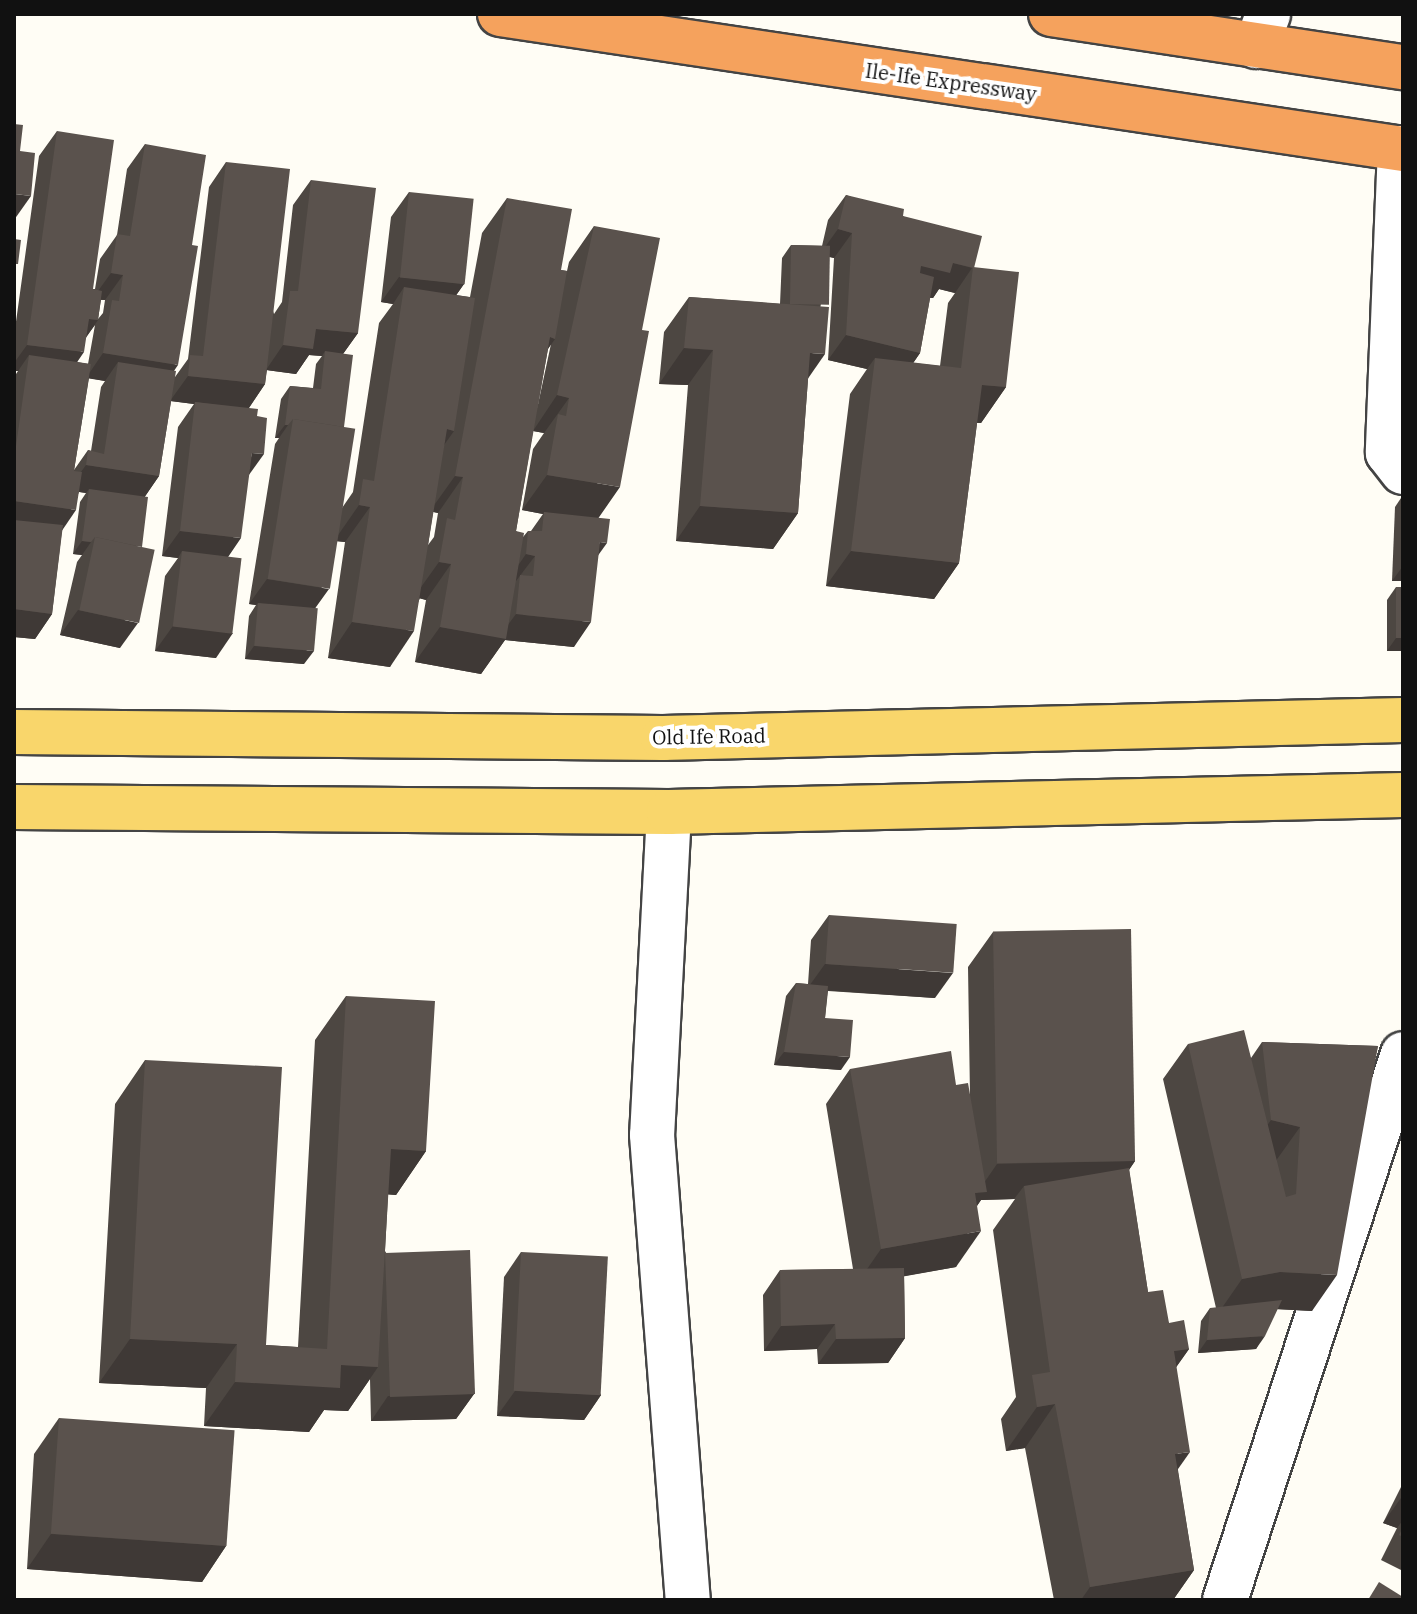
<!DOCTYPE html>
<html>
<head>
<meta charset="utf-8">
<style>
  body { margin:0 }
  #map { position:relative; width:1417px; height:1614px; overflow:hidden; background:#fffdf5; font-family:"IBM Plex Serif",serif }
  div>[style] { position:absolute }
  .roads { filter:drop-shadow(2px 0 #444) drop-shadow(-2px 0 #444) drop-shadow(0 2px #444) drop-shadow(0 -2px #444) }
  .minor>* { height:44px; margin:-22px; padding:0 22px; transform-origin:22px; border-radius:22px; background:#fff }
  .major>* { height:44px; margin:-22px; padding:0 22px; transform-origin:22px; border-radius:22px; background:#f9d66b }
  .highway>* { height:44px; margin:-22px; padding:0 22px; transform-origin:22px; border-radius:22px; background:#f5a25d }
  .wall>* { inset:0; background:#4d4742 }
  .shaded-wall>* { inset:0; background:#3f3936 }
  .building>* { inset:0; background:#5a524d; transform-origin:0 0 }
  span { translate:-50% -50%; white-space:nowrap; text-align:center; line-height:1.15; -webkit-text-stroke:8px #fff; paint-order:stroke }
  .street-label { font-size:20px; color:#111 }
  .frame { position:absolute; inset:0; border:16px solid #111; pointer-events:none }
</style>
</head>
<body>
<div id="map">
  <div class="roads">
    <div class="minor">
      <i style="left:1256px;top:46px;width:34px;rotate:-69deg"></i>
      <i style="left:1400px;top:148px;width:305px;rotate:92.3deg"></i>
      <i style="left:1388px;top:453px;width:24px;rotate:52deg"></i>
      <i style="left:669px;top:812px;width:323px;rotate:93deg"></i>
      <i style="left:652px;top:1135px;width:466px;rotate:85.6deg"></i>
      <i style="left:1225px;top:1600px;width:574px;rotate:-71.94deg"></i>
    </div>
    <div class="major">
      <i style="left:14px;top:732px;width:649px;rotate:0.53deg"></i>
      <i style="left:663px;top:738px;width:740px;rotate:-1.39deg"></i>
      <i style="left:14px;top:807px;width:655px;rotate:0.44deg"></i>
      <i style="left:669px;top:812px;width:734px;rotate:-1.33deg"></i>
    </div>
    <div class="highway">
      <i style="left:500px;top:14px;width:913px;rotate:8.5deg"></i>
      <i style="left:1051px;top:14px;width:356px;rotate:8.6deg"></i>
    </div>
  </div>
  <div class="wall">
    <i style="clip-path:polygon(evenodd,57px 131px,93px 289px,95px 289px,100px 259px,117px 235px,127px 169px,145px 144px,192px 245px,174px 370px,175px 377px,188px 359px,209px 187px,226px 162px,274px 314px,282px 302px,293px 205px,311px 180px,358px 333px,343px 354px,344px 427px,342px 508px,353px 492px,379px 323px,393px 304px,381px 302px,391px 217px,409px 192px,464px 284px,456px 295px,470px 297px,482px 233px,507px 198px,561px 270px,567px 271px,569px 262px,594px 226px,598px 555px,574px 647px,505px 640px,481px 674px,415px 662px,426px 600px,420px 598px,390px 667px,328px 658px,345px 542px,337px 541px,315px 608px,304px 664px,245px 659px,249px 616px,256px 605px,249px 604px,275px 444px,279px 438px,275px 438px,281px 399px,290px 386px,313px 388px,316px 364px,322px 356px,309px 355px,296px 374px,267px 370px,265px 384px,249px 408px,249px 474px,228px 556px,216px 658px,155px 651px,165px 576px,178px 558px,162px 556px,178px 427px,194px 404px,171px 401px,159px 476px,145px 496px,120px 648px,60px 635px,77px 562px,82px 555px,73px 554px,80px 502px,86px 493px,79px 492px,62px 530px,52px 614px,35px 639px,14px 637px,14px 377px,18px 371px,14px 371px,14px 336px,39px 156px,57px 131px,101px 300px,105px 300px,103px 313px,98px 319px,101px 300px,57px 131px,95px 325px,88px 364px,77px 362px,86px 337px,95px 325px,57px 131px,551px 344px,537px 409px,548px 349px,551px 344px,57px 131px,89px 378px,105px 381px,101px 387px,91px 451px,88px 450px,74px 470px,89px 378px,57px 131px,533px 431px,544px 433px,533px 449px,522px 510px,543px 514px,531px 531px,528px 531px,523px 537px,516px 531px,533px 431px,57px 131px,433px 512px,438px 513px,434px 537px,428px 545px,433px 512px)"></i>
    <i style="clip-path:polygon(evenodd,846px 195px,903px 216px,974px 267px,1006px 387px,981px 423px,977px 423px,959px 563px,934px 599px,826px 586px,850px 394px,867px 369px,828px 360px,834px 258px,829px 257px,808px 379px,798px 513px,773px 549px,676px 541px,688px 385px,659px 384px,664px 332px,689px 297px,780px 304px,782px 258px,791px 245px,822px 246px,828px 220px,846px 195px,939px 289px,955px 293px,948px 303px,940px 366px,913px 363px,920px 353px,930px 298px,933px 298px,939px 289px)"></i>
    <i style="clip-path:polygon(1403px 495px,1403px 581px,1392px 581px,1395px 507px)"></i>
    <i style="clip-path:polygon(1396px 587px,1403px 587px,1403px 651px,1387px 651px,1387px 600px)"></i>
    <i style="clip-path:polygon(829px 915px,935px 998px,828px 991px,825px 1018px,841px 1070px,774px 1065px,786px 996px,796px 983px,808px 984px,811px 940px)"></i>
    <i style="clip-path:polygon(993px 932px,1135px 1161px,1129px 1170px,1148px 1292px,1169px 1323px,1189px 1349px,1176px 1367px,1178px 1470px,1194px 1570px,1173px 1600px,1054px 1600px,1025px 1448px,1006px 1451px,1001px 1419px,1016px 1397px,993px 1230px,1015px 1199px,981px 1200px,977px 1206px,956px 1267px,904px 1276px,905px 1338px,888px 1363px,818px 1364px,817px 1349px,764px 1351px,763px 1295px,780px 1270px,853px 1269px,826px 1104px,850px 1069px,956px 1085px,970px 1096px,968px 967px)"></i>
    <i style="clip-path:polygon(346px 996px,426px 1151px,396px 1195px,388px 1194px,385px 1251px,474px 1394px,456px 1419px,371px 1421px,370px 1379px,348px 1411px,324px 1410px,309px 1432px,204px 1426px,206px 1388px,99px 1383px,115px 1104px,145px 1060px,266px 1345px,298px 1347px,315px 1040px)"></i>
    <i style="clip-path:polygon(1262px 1042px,1378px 1046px,1312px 1311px,1277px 1309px,1256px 1349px,1198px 1353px,1201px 1321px,1210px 1308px,1216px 1308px,1163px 1079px,1188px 1044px,1251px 1058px)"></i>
    <i style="clip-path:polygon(521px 1252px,601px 1395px,584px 1420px,497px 1416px,504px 1277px)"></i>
    <i style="clip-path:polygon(59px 1418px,226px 1546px,202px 1582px,27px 1569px,34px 1454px)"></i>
    <i style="clip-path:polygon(1403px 1483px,1403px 1571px,1381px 1560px,1397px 1528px,1383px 1523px)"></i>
  </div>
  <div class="shaded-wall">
    <i style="clip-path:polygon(15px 194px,31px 196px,14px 220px,14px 195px)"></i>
    <i style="clip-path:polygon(838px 229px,852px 233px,834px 258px,820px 254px)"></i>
    <i style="clip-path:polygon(953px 263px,972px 268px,955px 293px,939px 289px,933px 298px,903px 291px,921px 266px)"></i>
    <i style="clip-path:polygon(111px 273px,123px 275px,105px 300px,93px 298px)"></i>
    <i style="clip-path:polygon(399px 277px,464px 284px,446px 310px,404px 287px,393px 304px,381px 302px)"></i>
    <i style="clip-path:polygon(89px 319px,98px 320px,81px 345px)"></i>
    <i style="clip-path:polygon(316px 329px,358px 333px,340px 358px,325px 351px,322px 356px,309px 355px,296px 374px,266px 370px,283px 345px)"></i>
    <i style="clip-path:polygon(846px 335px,920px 353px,903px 378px,875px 358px,867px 369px,828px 360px)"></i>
    <i style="clip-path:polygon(550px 337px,555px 339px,530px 374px)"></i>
    <i style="clip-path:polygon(27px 345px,84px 352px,67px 377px,29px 355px,18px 371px,14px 371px,14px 363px)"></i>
    <i style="clip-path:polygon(684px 348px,713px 350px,688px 385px,659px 384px)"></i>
    <i style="clip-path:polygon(103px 353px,178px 365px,161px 390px,118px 362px,105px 381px,86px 378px)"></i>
    <i style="clip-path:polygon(810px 353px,825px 354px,800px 390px)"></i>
    <i style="clip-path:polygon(188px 376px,265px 384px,248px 409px,195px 402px,194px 404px,170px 401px)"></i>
    <i style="clip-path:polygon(982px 385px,1006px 387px,981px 423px,957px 420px)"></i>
    <i style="clip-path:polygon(557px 395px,569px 398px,544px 433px,533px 431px)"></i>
    <i style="clip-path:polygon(285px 425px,288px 425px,279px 438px,275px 438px)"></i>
    <i style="clip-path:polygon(447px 429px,454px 431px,429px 466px)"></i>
    <i style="clip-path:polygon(252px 453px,264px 454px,246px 479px)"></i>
    <i style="clip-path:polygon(86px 465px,159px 476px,142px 501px,89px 489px,86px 493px,68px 490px)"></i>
    <i style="clip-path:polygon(547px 475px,620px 487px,595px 523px,544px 512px,543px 514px,522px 510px)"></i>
    <i style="clip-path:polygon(455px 476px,463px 477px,438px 513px,430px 511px)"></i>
    <i style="clip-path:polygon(14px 501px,76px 510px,59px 535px,14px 529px)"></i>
    <i style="clip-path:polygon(359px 505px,370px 507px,345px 542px,334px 541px)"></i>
    <i style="clip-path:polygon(700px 506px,798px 513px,773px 549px,676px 541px)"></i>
    <i style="clip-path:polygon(180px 531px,241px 538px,224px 563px,182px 551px,178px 558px,162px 556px)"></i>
    <i style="clip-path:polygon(82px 541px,91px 542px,82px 555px,73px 554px)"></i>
    <i style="clip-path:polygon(600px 542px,607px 543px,589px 568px)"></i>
    <i style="clip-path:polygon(851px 551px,959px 563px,934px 599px,826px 586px)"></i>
    <i style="clip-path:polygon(526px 554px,535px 556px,516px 581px,508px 580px)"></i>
    <i style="clip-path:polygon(439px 562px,451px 564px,426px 600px,414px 597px)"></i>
    <i style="clip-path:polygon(1403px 566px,1403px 581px,1392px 581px)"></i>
    <i style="clip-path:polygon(267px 579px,329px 589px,311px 614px,258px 603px,256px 605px,249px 604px)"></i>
    <i style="clip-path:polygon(14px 609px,52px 614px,35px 639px,14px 637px)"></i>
    <i style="clip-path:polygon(78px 610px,138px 623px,120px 648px,60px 635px)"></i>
    <i style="clip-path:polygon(516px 614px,591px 622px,574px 647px,505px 640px,481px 674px,415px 662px,440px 627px,499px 637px)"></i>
    <i style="clip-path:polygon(352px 622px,414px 631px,390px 667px,328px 658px)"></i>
    <i style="clip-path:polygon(173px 626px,233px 633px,216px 658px,155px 651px)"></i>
    <i style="clip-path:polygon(1396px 638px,1403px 638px,1403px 651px,1387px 651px)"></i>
    <i style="clip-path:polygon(254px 646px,314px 651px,304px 664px,245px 659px)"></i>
    <i style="clip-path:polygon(825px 964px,953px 973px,935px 998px,807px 989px)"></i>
    <i style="clip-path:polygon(784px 1052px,850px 1057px,841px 1070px,774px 1065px)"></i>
    <i style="clip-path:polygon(1271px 1120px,1300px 1127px,1275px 1162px,1246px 1155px)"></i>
    <i style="clip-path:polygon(391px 1149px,426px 1151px,396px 1195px,360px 1193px)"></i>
    <i style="clip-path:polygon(1135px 1161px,1110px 1197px,1024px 1186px,1014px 1199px,981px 1200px,962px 1227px,975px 1193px,977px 1193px,997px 1164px)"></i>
    <i style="clip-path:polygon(981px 1231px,956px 1267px,856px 1285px,881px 1249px)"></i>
    <i style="clip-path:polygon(1280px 1272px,1337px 1275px,1312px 1311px,1255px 1308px,1217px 1315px,1242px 1279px)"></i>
    <i style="clip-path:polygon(835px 1324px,817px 1349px,764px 1351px,781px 1326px)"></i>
    <i style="clip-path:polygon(1265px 1336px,1256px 1349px,1198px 1353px,1207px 1340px)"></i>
    <i style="clip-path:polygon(905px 1338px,888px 1363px,818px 1364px,836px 1339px)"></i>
    <i style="clip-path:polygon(130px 1339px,237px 1344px,206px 1388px,99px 1383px)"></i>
    <i style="clip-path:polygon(1189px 1349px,1158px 1393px,1174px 1351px)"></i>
    <i style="clip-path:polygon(341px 1365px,378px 1367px,348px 1411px,324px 1410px,309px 1432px,204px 1426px,235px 1382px)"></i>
    <i style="clip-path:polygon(515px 1391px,601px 1395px,584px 1420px,497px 1416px)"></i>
    <i style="clip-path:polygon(474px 1394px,456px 1419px,371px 1421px,388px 1396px)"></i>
    <i style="clip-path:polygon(1055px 1404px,1025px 1448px,1006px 1451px,1037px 1407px)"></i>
    <i style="clip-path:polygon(1190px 1452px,1159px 1496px,1175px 1454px)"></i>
    <i style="clip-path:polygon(1401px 1498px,1403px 1499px,1403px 1520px,1397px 1528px,1383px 1523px)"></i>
    <i style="clip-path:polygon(51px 1534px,226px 1546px,202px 1582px,27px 1569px)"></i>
    <i style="clip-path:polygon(1194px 1570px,1173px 1600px,1081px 1600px,1090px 1587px)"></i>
  </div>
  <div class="building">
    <i style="clip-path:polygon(14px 124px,23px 125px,20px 151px,35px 153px,31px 196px,15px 194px,14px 202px)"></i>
    <i style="clip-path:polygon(57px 131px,114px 140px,93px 289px,102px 291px,98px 320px,89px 319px,84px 352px,27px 345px)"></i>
    <i style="clip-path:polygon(145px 144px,206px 155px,192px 245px,198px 246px,178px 365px,103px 353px,112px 300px,119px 301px,123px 275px,111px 273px,117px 234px,130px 236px)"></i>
    <i style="clip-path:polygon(226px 162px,290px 169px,265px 384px,188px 376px,190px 355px,203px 356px)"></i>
    <i style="clip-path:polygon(311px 180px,376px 188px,358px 333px,316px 329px,313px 349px,283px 345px,290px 291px,298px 291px)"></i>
    <i style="left:409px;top:192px;width:65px;height:86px;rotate:6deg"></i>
    <i style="clip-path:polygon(846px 195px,904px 209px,903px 216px,982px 236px,974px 268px,953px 263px,950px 273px,921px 266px,920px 273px,934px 277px,920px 353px,846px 335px,852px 233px,838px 229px)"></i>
    <i style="clip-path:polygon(507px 198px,572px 209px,561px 270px,567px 271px,555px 339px,550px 337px,516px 531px,524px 533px,506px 639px,440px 627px,451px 564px,439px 562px,447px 518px,455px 520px,463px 477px,455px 476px)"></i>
    <i style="clip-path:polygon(594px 226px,660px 238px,642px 330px,649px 331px,620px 487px,547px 475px,558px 414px,566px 416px,569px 398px,557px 395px)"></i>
    <i style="clip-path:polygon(14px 239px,21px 240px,18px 264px,14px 264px)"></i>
    <i style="left:791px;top:245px;width:39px;height:59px;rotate:1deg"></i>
    <i style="clip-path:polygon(973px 267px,1019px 272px,1006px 387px,982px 385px,959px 563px,851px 551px,875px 358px,961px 368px)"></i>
    <i style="clip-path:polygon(404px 287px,475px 298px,454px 431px,447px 429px,414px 631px,352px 622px,370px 507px,359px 505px,363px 479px,374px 481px)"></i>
    <i style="clip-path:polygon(689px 297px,829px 307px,825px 354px,810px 353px,798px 513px,700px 506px,713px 350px,684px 348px)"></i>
    <i style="clip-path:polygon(325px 351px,353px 355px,344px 427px,293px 419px,288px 425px,285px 425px,290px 386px,321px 389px)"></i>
    <i style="clip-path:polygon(29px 355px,91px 364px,74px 471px,82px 472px,76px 510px,14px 501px,14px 460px)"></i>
    <i style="clip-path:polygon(118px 362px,176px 371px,159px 476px,86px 465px,88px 450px,104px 454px)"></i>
    <i style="clip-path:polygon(195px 402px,258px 409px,257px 416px,267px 418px,264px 454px,252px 453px,241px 538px,180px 531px)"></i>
    <i style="left:293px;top:419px;width:63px;height:162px;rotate:9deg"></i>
    <i style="clip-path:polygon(89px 489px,148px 497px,142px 547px,95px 537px,91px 542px,82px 541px)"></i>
    <i style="clip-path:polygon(544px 512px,610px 519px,607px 543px,600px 542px,591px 622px,516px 614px,520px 575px,533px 576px,535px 556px,526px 554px,528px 531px,542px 531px)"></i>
    <i style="clip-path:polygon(14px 520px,63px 525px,52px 614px,14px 609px)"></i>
    <i style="left:95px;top:537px;width:61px;height:75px;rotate:12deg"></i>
    <i style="left:182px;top:551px;width:60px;height:76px;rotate:7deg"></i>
    <i style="left:1396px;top:587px;width:7px;height:51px"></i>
    <i style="left:258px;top:603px;width:60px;height:43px;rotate:5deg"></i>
    <i style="left:829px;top:915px;width:128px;height:49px;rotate:4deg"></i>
    <i style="left:1131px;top:929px;width:232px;height:138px;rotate:89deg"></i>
    <i style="clip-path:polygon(796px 983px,828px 986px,825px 1018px,853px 1020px,850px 1057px,784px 1052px)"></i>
    <i style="clip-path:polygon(346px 996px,435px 1001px,426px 1151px,391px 1149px,378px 1367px,341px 1365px,340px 1388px,235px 1382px,237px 1344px,130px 1339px,145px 1060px,282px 1067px,266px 1345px,327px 1349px)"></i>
    <i style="clip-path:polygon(1244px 1030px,1286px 1197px,1296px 1194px,1300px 1127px,1271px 1120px,1262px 1042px,1378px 1046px,1337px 1275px,1280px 1272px,1242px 1279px,1188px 1044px)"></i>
    <i style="clip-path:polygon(951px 1051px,956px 1085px,968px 1083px,987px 1192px,975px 1193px,981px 1231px,881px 1249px,850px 1069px)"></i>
    <i style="clip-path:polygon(1129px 1168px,1148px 1292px,1163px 1290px,1169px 1323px,1184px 1320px,1189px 1349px,1174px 1351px,1190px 1452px,1175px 1454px,1194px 1570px,1090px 1587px,1055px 1404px,1037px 1407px,1032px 1375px,1050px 1372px,1024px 1186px)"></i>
    <i style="left:470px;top:1250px;width:144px;height:85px;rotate:88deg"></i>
    <i style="left:521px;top:1252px;width:87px;height:139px;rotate:3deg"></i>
    <i style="clip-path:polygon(904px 1268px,905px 1338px,836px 1339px,835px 1324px,781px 1326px,780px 1270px)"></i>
    <i style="clip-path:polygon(1282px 1300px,1265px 1336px,1207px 1340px,1210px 1308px)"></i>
    <i style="left:59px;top:1418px;width:176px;height:116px;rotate:4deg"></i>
    <i style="clip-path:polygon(1403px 1527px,1403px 1537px,1399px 1535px)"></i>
    <i style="clip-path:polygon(1379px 1582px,1403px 1597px,1403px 1600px,1368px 1600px)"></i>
  </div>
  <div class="street-label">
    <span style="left:951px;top:82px;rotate:8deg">Ile-Ife Expressway</span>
    <span style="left:709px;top:736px;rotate:-1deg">Old Ife Road</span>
  </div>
  <div class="frame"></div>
</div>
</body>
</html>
